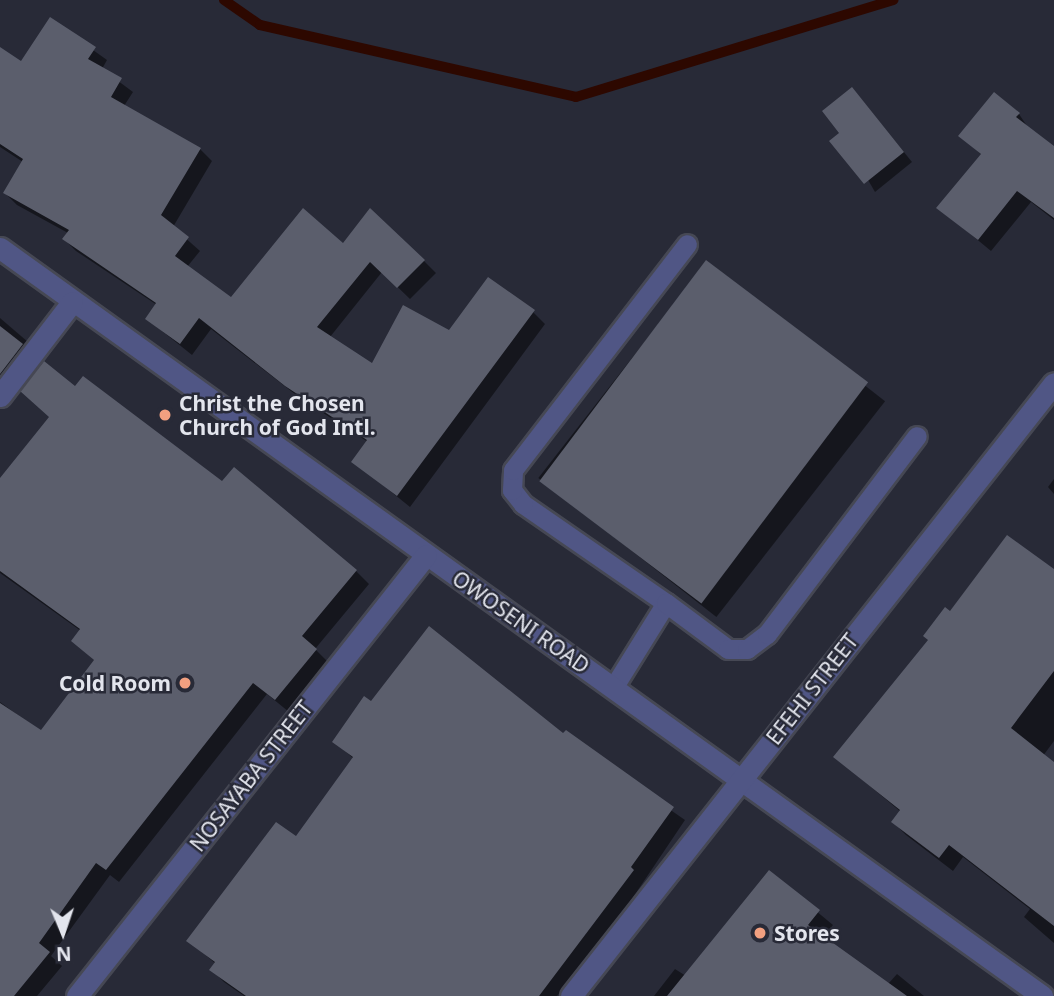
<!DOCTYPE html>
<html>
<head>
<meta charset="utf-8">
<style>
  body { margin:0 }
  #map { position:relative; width:1054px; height:996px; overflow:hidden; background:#282a37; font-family:"Noto Sans",sans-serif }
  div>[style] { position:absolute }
  .shadow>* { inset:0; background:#0007; transform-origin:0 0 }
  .stream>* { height:10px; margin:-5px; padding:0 5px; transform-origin:5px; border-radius:5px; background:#2d0800 }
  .building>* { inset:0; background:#5b5e6c; transform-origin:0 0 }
  .roads { filter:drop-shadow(2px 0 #464854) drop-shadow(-2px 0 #464854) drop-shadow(0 2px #464854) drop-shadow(0 -2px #464854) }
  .lane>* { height:19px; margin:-9.5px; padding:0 9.5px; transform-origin:9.5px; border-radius:9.5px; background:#505685 }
  .street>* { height:21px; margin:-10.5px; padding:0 10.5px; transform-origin:10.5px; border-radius:10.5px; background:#505685 }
  .dots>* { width:19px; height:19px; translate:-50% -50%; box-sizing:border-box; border:4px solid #282a37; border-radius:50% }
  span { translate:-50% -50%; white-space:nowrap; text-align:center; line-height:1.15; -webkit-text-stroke:5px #282a37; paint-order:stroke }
  .poi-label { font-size:21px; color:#e3e5ed; font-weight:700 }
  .left { translate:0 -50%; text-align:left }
  .right { translate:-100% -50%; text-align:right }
  .street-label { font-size:21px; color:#e3e5ed }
  .north { position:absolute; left:28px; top:898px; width:70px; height:70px; -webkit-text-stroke:5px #282a37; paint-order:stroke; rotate:178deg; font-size:19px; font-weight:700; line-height:28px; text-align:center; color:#e3e5ed }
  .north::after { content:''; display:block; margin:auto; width:24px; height:32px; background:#e3e5ed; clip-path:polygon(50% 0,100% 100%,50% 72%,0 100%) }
</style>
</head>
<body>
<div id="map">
  <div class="shadow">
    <i style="clip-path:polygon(51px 20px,107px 60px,102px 69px,133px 92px,124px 106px,200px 149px,212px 161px,173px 227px,200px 251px,187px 267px,232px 299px,343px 245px,424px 261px,436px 273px,410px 299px,382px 272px,330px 337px,373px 365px,449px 332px,533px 312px,545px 324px,410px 507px,353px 461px,368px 442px,300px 398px,211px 329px,192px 355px,147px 319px,157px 305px,76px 251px,64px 239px,68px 233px,17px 205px,5px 193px,23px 162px,0 147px,0 49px,22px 63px)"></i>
    <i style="clip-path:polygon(861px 99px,912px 162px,875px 192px,841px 133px)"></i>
    <i style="clip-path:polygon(1019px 114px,1029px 129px,1054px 148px,1054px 220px,1031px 202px,991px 251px,939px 208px,982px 155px,960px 136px)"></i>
    <i style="left:707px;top:262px;width:226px;height:274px;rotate:38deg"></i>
    <i style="clip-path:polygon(0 318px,28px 342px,0 379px)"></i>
    <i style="clip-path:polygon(75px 388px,356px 571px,369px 584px,315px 649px,329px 663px,289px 712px,267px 694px,119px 882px,110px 875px,51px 956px,62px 966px,37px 996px,0 996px,0 702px,41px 732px,95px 661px,73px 641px,81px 631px,0 573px,0 480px)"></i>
    <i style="clip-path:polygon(1054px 479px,1054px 494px,1048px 487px)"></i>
    <i style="clip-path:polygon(1054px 572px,1054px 741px,1006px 806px,1054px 795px,1054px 943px,1024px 917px,1030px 909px,963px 857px,953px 871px,906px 835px,893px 822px,901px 812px,835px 757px,951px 614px)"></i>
    <i style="clip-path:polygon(371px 703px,564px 736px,685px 820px,609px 933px,557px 996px,244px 996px,224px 982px,212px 970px,216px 964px,189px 941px,296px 839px,354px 759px,334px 741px)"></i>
    <i style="clip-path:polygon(769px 872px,833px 925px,822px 938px,888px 984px,897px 974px,924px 996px,654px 996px,675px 969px,686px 976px)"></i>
  </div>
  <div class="stream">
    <i style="left:224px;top:0;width:44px;rotate:34.8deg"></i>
    <i style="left:260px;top:25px;width:324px;rotate:12.8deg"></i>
    <i style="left:576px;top:97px;width:332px;rotate:-17deg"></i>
  </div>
  <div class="building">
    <i style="clip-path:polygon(50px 17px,96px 47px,88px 59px,122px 78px,111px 97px,201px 148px,161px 215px,189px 237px,175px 256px,231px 297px,303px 208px,343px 243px,370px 208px,425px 260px,397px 288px,370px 262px,317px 327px,372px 363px,403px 305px,449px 330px,488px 277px,535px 310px,397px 496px,351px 462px,367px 440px,285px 386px,199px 318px,180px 344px,145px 319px,156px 303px,62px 239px,69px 230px,3px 193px,23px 159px,0 144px,0 47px,21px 61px)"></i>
    <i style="clip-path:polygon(852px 87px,904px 152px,864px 184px,829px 141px,839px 133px,822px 111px)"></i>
    <i style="clip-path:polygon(994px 92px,1020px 113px,1016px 117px,1054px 146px,1054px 218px,1017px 191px,978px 240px,936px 208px,981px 154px,958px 136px)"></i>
    <i style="left:706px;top:260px;width:203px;height:277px;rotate:37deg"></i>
    <i style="clip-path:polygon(0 326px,23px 344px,0 374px)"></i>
    <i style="clip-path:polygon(44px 361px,75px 386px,83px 376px,222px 481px,234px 467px,357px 570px,302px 636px,317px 649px,275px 700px,253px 683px,106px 870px,96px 863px,39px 943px,50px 952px,14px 996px,0 996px,0 703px,41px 730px,94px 660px,71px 641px,80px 629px,0 571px,0 478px,49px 417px,20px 391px)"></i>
    <i style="clip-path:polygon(1007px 535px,1054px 569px,1054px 671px,1011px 728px,1054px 762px,1054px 926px,949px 845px,939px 858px,891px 822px,900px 810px,833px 757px,928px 640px,923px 636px,945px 607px,950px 611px)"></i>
    <i style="clip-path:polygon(429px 626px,563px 733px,566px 730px,674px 807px,631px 867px,634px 870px,539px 996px,246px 996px,209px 970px,215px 962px,186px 941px,276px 822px,296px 836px,353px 757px,332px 742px,364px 696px,371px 701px)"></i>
    <i style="clip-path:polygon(769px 870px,820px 910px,808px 925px,907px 996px,667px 996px)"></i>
  </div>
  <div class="roads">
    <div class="lane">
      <i style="left:666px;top:603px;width:174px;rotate:-145.3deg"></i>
      <i style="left:523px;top:504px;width:18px;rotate:-128deg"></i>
      <i style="left:512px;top:490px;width:20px;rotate:-87deg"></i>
      <i style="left:513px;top:470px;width:285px;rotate:-52.4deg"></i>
      <i style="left:613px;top:688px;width:100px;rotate:-58.1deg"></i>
      <i style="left:666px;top:603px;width:77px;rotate:36.6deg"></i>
      <i style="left:728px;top:649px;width:19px"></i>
      <i style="left:747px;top:649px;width:25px;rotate:-37deg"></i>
      <i style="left:767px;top:634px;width:248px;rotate:-52.9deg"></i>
    </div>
    <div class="street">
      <i style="left:0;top:248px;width:1283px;rotate:35.67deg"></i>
      <i style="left:0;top:396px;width:118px;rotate:-52.5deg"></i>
      <i style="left:77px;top:996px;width:562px;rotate:-51.64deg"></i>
      <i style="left:571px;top:996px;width:780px;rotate:-51.76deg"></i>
    </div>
  </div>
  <div class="dots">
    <i style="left:165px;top:415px;background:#f2a080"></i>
    <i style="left:185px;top:683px;background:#f2a080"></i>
    <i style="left:760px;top:933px;background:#f2a080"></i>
  </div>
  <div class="poi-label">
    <span class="left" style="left:179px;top:415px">Christ the Chosen<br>Church of God Intl.</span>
    <span class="right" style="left:171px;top:683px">Cold Room</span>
    <span class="left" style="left:774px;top:933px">Stores</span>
  </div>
  <div class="street-label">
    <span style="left:521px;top:622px;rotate:35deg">OWOSENI ROAD</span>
    <span style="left:812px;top:689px;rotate:-52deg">EFEHI STREET</span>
    <span style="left:251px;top:776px;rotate:-52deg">NOSAYABA STREET</span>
  </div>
  <div class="north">N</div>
</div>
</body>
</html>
